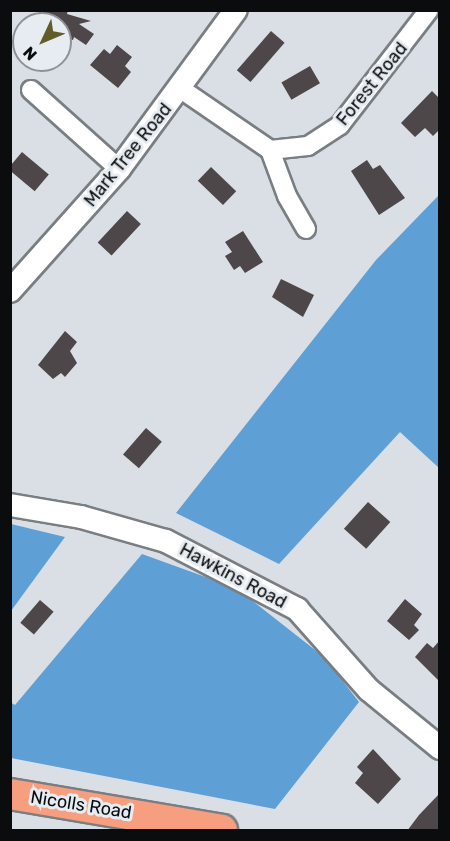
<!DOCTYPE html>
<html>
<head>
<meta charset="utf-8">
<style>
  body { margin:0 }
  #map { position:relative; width:450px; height:841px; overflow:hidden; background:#d9dfe4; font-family:Rubik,sans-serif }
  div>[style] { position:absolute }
  .forest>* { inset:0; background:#5e9fd6 }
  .building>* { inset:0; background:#4d4749; transform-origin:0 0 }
  .roads { filter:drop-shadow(2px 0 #797e82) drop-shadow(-2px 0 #797e82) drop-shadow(0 2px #797e82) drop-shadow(0 -2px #797e82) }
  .minor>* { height:18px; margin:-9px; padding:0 9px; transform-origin:9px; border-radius:9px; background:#fff }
  .tertiary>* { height:22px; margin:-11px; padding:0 11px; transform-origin:11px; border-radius:11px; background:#fff }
  .trunk>* { height:30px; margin:-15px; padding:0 15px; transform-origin:15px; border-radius:15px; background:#f79e7e }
  span { translate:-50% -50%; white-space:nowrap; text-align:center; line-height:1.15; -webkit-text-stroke:6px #e6ecf1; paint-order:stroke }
  .street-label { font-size:18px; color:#0a0c0e }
  .frame { position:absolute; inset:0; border:12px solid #0a0c0e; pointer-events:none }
  .north { position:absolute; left:12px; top:12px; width:60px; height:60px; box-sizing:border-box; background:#e6ecf1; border:2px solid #8e9296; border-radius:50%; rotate:226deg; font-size:16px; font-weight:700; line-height:24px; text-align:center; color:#0a0c0e }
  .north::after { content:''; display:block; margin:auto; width:21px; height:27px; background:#625c28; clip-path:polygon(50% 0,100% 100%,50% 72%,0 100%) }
</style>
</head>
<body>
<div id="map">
  <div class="forest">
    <i style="clip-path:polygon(439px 195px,439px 468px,400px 432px,279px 564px,176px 513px,376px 260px)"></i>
    <i style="clip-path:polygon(11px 524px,65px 537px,11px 611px,10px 524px)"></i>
    <i style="clip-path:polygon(142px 554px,236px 588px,324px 657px,359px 702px,275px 809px,11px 758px,10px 702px,15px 705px)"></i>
  </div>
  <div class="building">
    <i style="clip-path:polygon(40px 10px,68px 10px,67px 14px,91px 21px,79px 24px,94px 34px,86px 45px,74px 37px,73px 40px,60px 36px,60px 24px,36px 24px)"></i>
    <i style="left:271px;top:31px;width:18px;height:52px;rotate:41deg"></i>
    <i style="clip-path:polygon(117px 45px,132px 57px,125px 66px,131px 72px,118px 88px,90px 65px,104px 49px,110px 54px)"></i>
    <i style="left:310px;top:66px;width:20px;height:33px;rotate:60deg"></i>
    <i style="clip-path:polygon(432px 91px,440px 99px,440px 129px,433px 136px,425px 128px,415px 137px,401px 123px)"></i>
    <i style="left:22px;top:152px;width:35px;height:22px;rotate:40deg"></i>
    <i style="clip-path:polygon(367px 160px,373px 169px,380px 165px,405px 198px,379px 215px,351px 171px)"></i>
    <i style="left:211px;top:167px;width:35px;height:19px;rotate:44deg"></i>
    <i style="left:127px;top:211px;width:19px;height:43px;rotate:43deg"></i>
    <i style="clip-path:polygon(243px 231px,263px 262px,245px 273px,240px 266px,234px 270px,225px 256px,232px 252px,225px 242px)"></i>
    <i style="clip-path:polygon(281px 279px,314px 295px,303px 317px,272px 297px)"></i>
    <i style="clip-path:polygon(65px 331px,77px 342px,70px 351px,77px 363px,65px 377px,61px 373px,53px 379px,38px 365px)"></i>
    <i style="left:146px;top:428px;width:21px;height:35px;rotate:41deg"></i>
    <i style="left:368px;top:502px;width:30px;height:36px;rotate:42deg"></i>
    <i style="clip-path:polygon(405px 599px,422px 614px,414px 625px,419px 630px,409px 640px,387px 621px)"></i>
    <i style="left:40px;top:600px;width:18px;height:30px;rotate:41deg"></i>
    <i style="clip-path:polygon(440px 640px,440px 682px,415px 657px,427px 643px,433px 648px)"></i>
    <i style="clip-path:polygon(373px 749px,401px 779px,378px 804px,355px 783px,363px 773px,357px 767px)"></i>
    <i style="clip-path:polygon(440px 793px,440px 831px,407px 831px,419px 815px)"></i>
  </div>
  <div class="roads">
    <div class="minor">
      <i style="left:181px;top:89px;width:108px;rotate:34.4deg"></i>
      <i style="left:270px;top:150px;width:38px;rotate:-6deg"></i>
      <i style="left:308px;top:146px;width:38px;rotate:-33deg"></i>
      <i style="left:340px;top:125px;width:145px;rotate:-52.3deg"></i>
      <i style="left:31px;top:90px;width:118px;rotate:41.9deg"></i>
      <i style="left:270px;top:150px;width:49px;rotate:69.7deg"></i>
      <i style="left:287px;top:196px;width:38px;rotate:60deg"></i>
    </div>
    <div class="tertiary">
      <i style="left:10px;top:291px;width:164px;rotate:-48.2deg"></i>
      <i style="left:119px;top:169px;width:197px;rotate:-53.7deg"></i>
      <i style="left:10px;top:505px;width:72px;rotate:9.6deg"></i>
      <i style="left:81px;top:517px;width:88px;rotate:15.8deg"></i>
      <i style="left:166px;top:541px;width:148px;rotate:27.4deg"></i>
      <i style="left:297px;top:609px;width:108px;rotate:48.4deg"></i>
      <i style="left:369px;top:690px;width:92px;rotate:39.2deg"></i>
    </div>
    <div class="trunk">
      <i style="left:10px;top:794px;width:215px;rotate:9.6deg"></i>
    </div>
  </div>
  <div class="street-label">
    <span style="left:372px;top:84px;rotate:-51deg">Forest Road</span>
    <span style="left:128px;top:155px;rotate:-51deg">Mark Tree Road</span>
    <span style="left:233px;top:576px;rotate:28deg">Hawkins Road</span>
    <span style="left:81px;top:805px;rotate:9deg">Nicolls Road</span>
  </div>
  <div class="frame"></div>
  <div class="north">N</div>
</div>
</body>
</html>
